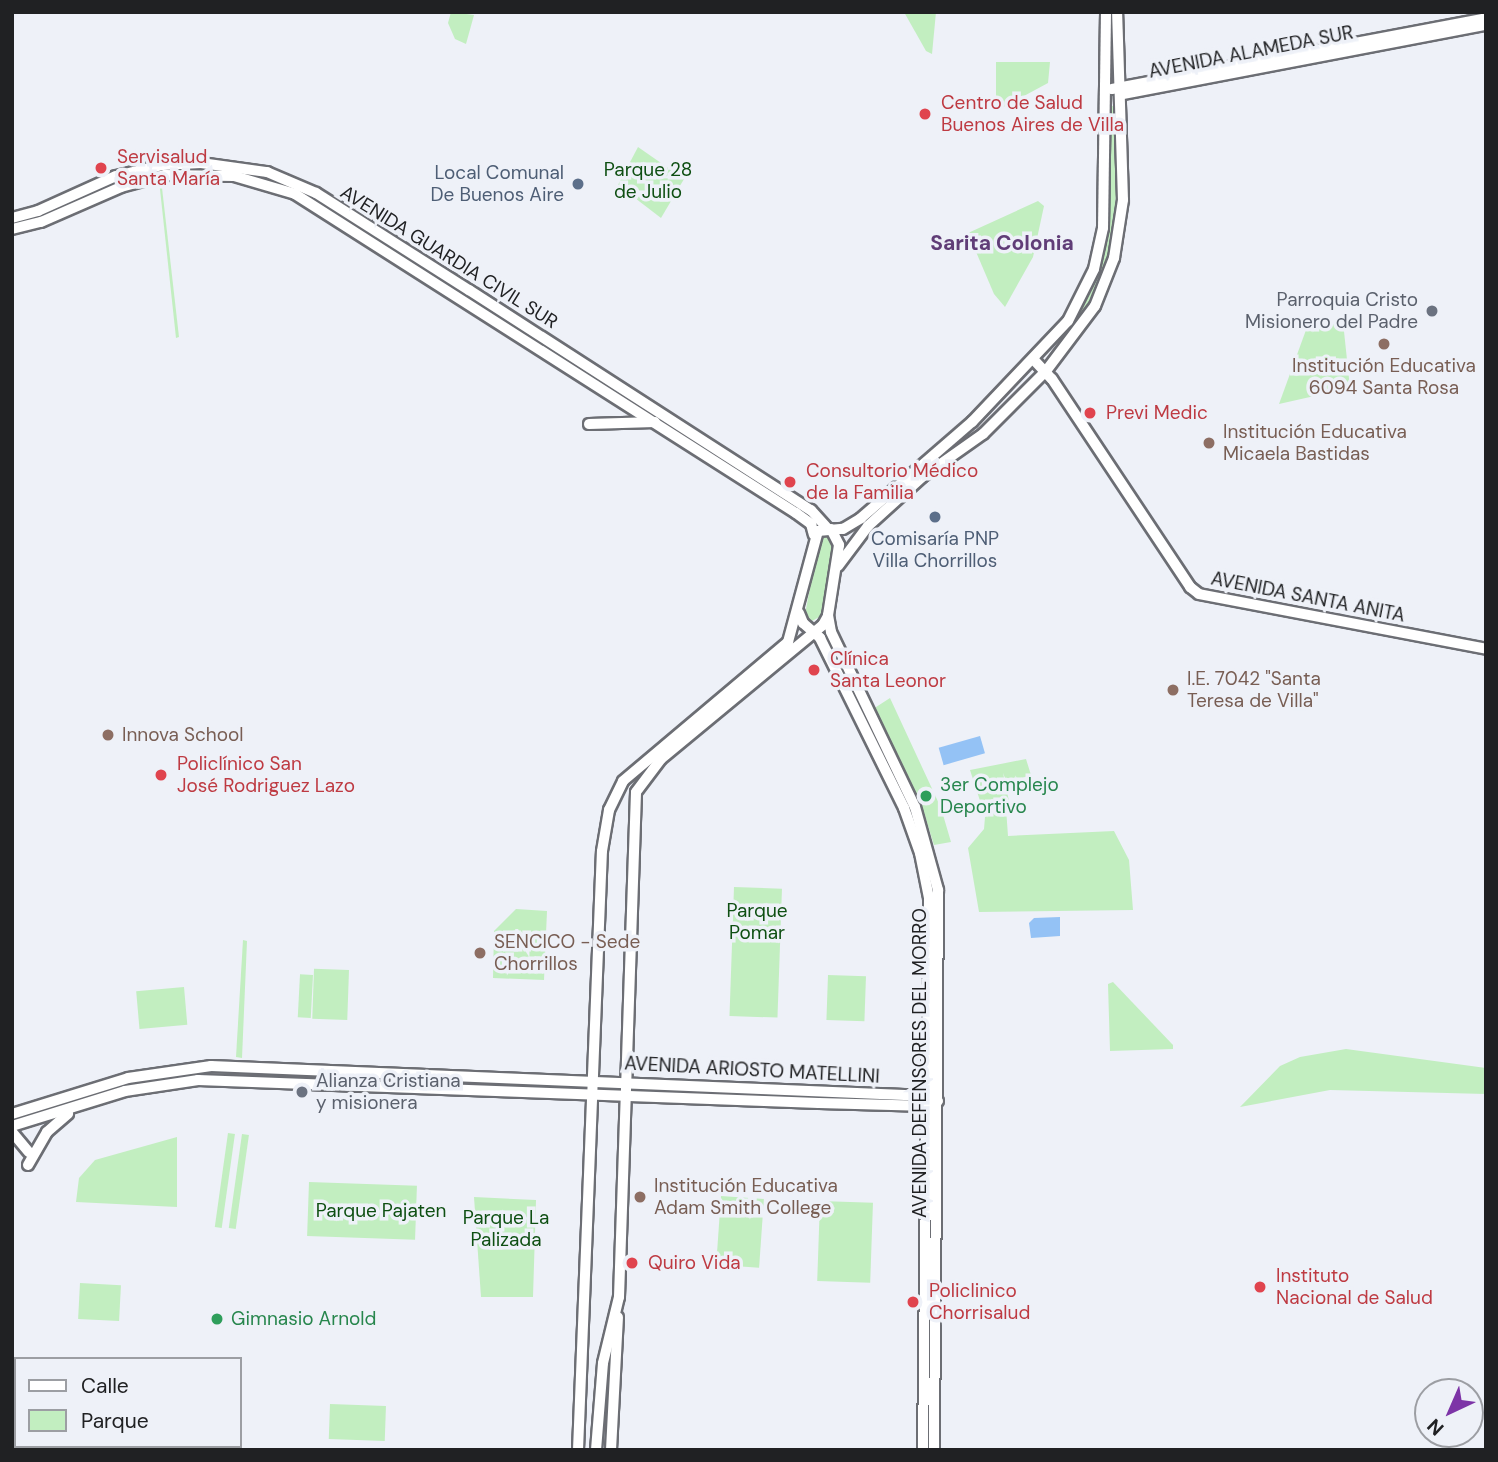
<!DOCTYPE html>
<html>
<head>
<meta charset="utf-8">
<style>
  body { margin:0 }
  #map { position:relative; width:1498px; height:1462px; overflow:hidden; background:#eef1f8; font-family:"DM Sans",sans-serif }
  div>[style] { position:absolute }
  .green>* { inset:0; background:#c2eec0; transform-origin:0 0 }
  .water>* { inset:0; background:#94c2f5; transform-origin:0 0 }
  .roads { filter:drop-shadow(2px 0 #6c6e74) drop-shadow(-2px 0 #6c6e74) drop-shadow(0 2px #6c6e74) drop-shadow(0 -2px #6c6e74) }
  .major>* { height:10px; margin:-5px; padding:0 5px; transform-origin:5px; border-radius:5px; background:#fff }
  .dots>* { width:19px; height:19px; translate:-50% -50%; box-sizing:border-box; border:4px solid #eef1f8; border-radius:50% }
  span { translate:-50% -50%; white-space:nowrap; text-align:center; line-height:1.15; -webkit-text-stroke:7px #eef1f8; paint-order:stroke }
  .street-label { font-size:19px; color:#202123 }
  .health-label { font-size:19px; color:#be3a42 }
  .left { translate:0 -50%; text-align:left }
  .park-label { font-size:19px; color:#0e4f12 }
  .service-label { font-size:19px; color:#4e5e75 }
  .right { translate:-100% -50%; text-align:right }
  .worship-label { font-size:19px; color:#5b616d }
  .education-label { font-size:19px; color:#785e54 }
  .leisure-label { font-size:19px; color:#27864d }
  .neighbourhood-label { font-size:21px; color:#603d77; font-weight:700 }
  .frame { position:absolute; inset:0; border:14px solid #202123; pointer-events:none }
  .legend { position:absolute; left:14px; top:1357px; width:228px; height:91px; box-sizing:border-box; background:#eef1f8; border:2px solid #9c9ea3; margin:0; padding:9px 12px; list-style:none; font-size:21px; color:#202123 }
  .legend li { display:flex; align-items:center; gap:14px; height:35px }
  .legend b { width:35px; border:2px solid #9c9ea3 }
  .north { position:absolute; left:1414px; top:1378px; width:70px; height:70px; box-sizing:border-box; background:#eef1f8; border:2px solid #9c9ea3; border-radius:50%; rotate:224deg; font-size:19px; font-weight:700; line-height:28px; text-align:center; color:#202123 }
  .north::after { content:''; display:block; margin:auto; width:24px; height:32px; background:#7d34a7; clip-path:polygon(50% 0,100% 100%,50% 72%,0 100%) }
</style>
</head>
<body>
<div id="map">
  <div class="green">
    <i style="clip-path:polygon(451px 12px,474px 15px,466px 44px,455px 39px,448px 23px)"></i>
    <i style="clip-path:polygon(904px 12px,936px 12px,932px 54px,926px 51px)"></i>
    <i style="clip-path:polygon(996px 62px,1050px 62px,1048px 83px,996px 111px)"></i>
    <i style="clip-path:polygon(1111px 106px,1115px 106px,1119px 147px,1113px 242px,1090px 304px,1049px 358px,1091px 292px,1108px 240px)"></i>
    <i style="clip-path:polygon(638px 147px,684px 179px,661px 218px,618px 185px)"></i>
    <i style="clip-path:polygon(241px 169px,309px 193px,482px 301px,479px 305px,307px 196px,241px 174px)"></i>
    <i style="clip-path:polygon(161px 179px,179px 337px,176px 338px,159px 180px)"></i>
    <i style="clip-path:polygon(1038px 201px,1044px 206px,1033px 257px,1005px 307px,994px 294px,968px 233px)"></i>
    <i style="clip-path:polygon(1343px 322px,1350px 388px,1279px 404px,1306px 330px)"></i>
    <i style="clip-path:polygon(826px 536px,834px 544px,821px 616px,812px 621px,805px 614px,819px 541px)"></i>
    <i style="clip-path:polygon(890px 698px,941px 808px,951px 842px,934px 845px,924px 813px,873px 709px)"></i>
    <i style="clip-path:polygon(1026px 759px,1031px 775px,1007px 783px,1003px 773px,1009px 801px,983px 810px,970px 770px)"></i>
    <i style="clip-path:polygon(1006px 808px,1008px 836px,1114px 831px,1129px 860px,1133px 910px,979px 912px,968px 848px,984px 829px,985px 817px)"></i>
    <i style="left:734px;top:887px;width:48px;height:129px;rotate:2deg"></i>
    <i style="clip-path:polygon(516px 909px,547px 911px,544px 980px,493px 978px,494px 931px)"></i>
    <i style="clip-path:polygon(243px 940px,247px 941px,242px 1058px,236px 1057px)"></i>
    <i style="left:349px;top:970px;width:50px;height:35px;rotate:92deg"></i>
    <i style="left:313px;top:975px;width:43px;height:13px;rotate:93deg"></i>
    <i style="left:828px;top:975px;width:38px;height:45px;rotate:2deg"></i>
    <i style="clip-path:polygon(1113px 982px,1173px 1045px,1173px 1049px,1110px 1051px,1108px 984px)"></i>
    <i style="left:184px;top:987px;width:38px;height:48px;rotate:85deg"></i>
    <i style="clip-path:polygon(1346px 1049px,1486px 1068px,1486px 1094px,1330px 1090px,1240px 1107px,1280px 1066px,1300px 1057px)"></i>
    <i style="left:255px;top:1070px;width:200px;height:7px;rotate:2deg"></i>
    <i style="left:228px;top:1133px;width:7px;height:95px;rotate:8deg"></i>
    <i style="left:242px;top:1134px;width:7px;height:95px;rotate:8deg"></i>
    <i style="clip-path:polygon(177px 1137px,177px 1207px,76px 1202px,79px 1178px,95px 1160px)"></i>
    <i style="left:309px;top:1182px;width:108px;height:54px;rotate:2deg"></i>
    <i style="left:721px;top:1196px;width:43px;height:69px;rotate:4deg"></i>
    <i style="clip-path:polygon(474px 1197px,536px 1200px,533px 1297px,481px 1297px)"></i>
    <i style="left:820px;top:1201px;width:53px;height:80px;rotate:2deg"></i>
    <i style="left:80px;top:1283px;width:41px;height:36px;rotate:3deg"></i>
    <i style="left:330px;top:1404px;width:56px;height:35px;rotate:2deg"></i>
  </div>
  <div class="water">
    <i style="left:980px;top:736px;width:18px;height:43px;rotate:74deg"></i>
    <i style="clip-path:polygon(1034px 918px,1060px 917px,1060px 936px,1031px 938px,1029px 923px)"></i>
  </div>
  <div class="roads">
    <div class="major">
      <i style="left:1112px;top:89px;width:381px;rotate:-10.7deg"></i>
      <i style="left:1123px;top:94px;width:369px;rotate:-10.8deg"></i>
      <i style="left:12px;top:218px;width:27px;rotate:-15deg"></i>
      <i style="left:38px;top:211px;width:85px;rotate:-24.2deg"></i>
      <i style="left:116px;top:176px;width:47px;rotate:-13.4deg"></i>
      <i style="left:162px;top:165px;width:39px;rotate:-3deg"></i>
      <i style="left:201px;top:163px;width:67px;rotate:7.8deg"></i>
      <i style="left:267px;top:172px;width:53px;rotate:23.2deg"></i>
      <i style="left:316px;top:193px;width:181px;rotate:32.4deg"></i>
      <i style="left:469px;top:290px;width:407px;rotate:32.8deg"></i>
      <i style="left:811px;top:510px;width:24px;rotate:48deg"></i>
      <i style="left:12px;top:229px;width:30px;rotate:-14deg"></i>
      <i style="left:41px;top:222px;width:87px;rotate:-23.6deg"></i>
      <i style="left:121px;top:187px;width:46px;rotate:-15.3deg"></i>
      <i style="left:165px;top:175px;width:69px;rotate:0.8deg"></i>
      <i style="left:234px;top:176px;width:64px;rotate:16.4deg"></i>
      <i style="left:295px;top:194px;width:594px;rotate:32.49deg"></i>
      <i style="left:796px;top:513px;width:19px;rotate:36deg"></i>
      <i style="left:811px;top:524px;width:11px;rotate:75deg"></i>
      <i style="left:1034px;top:360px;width:26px;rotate:47deg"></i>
      <i style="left:1052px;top:379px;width:250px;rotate:56.4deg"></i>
      <i style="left:1190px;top:587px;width:11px;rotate:38deg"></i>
      <i style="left:1199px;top:594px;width:292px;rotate:10.8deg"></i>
      <i style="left:589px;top:424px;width:66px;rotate:-1.7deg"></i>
      <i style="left:831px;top:529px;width:18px;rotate:63deg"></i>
      <i style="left:839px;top:545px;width:71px;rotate:98.9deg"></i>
      <i style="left:828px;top:615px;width:17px;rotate:80deg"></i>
      <i style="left:831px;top:632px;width:194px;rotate:64.4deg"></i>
      <i style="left:915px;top:807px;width:86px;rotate:74.5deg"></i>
      <i style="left:938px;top:890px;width:560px;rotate:90.41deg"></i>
      <i style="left:838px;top:566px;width:50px;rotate:-53.1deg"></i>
      <i style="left:868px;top:526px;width:73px;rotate:-42.2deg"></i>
      <i style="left:922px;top:477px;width:75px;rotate:-35.2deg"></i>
      <i style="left:983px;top:434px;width:89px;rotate:-45deg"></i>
      <i style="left:1046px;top:371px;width:81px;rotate:-53deg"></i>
      <i style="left:1095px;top:306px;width:52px;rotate:-68.4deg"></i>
      <i style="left:1114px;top:258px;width:59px;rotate:-81.2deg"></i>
      <i style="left:1123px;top:200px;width:188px;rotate:-91.8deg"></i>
      <i style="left:799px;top:613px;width:11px;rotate:68deg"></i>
      <i style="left:803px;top:623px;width:23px;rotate:41deg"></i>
      <i style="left:820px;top:638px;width:190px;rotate:63.7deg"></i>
      <i style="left:904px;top:808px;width:48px;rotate:70.4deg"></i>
      <i style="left:920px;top:853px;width:46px;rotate:78.7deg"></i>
      <i style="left:929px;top:898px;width:552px;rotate:90.62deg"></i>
      <i style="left:12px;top:1114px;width:121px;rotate:-17.2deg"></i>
      <i style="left:128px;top:1078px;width:84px;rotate:-8.2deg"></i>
      <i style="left:211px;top:1066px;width:718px;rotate:2.4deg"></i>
      <i style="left:928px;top:1096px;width:11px;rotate:27deg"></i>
      <i style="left:12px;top:1126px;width:118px;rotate:-17.2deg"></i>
      <i style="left:125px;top:1091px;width:74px;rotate:-8.6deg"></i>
      <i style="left:198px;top:1080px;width:621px;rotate:2.12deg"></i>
      <i style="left:819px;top:1103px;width:109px;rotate:1.6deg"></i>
      <i style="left:928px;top:1106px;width:11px;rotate:-27deg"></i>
      <i style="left:12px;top:1132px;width:26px;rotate:50deg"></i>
      <i style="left:28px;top:1165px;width:38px;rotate:-60deg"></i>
      <i style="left:47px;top:1132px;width:28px;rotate:-41deg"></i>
      <i style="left:578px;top:1450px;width:599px;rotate:-87.71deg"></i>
      <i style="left:602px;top:851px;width:42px;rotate:-80.3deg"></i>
      <i style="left:609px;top:810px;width:32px;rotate:-64deg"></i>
      <i style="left:623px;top:781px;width:216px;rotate:-40.1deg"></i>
      <i style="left:788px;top:642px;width:115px;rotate:-74.9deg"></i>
      <i style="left:818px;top:531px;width:25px;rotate:-5deg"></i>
      <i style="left:843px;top:529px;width:21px;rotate:-31deg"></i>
      <i style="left:861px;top:518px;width:147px;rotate:-40.9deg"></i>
      <i style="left:972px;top:422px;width:139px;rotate:-46.5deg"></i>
      <i style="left:1068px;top:321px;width:58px;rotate:-63.4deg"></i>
      <i style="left:1094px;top:269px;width:42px;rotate:-77.6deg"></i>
      <i style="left:1103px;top:228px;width:216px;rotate:-89.2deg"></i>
      <i style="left:596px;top:1450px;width:87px;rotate:-85.4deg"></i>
      <i style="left:603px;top:1363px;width:68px;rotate:-76.4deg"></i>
      <i style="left:619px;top:1297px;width:505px;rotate:-88.07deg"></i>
      <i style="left:636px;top:792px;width:41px;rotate:-52.9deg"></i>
      <i style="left:661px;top:759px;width:210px;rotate:-39.6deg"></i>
      <i style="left:823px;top:625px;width:10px;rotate:-61deg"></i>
      <i style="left:611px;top:1450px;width:133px;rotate:-87deg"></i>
    </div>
  </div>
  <div class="dots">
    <i style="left:925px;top:114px;background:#e0444e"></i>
    <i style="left:101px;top:168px;background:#e0444e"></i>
    <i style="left:578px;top:184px;background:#5c6f8a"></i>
    <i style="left:1432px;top:311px;background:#6b7280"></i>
    <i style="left:1384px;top:344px;background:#8d6e63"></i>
    <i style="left:1090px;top:413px;background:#e0444e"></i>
    <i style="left:1209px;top:443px;background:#8d6e63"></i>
    <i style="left:790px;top:482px;background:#e0444e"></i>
    <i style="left:935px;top:517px;background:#5c6f8a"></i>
    <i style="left:814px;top:670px;background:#e0444e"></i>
    <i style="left:1173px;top:690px;background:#8d6e63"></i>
    <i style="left:108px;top:735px;background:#8d6e63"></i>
    <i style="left:161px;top:775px;background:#e0444e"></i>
    <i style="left:926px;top:796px;background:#2e9e5b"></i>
    <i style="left:480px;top:953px;background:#8d6e63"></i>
    <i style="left:302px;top:1092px;background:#6b7280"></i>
    <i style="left:640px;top:1197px;background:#8d6e63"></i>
    <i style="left:632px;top:1263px;background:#e0444e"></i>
    <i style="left:1260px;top:1287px;background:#e0444e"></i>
    <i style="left:913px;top:1302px;background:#e0444e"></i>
    <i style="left:217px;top:1319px;background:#2e9e5b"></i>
  </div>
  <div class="street-label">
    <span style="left:1251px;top:52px;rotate:-11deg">AVENIDA ALAMEDA SUR</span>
    <span style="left:449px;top:257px;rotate:32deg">AVENIDA GUARDIA CIVIL SUR</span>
    <span style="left:1308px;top:597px;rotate:11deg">AVENIDA SANTA ANITA</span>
    <span style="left:920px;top:1063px;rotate:-90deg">AVENIDA DEFENSORES DEL MORRO</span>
    <span style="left:752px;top:1070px;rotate:3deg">AVENIDA ARIOSTO MATELLINI</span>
  </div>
  <div class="health-label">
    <span class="left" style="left:941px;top:114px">Centro de Salud<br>Buenos Aires de Villa</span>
    <span class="left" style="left:117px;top:168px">Servisalud<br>Santa María</span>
    <span class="left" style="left:1106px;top:413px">Previ Medic</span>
    <span class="left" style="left:806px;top:482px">Consultorio Médico<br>de la Familia</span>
    <span class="left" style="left:830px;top:670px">Clínica<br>Santa Leonor</span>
    <span class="left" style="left:177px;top:775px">Policlínico San<br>José Rodriguez Lazo</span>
    <span class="left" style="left:648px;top:1263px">Quiro Vida</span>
    <span class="left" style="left:1276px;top:1287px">Instituto<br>Nacional de Salud</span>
    <span class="left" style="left:929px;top:1302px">Policlinico<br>Chorrisalud</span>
  </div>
  <div class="park-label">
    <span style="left:648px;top:181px">Parque 28<br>de Julio</span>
    <span style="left:757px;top:922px">Parque<br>Pomar</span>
    <span style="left:381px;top:1211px">Parque Pajaten</span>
    <span style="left:506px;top:1229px">Parque La<br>Palizada</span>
  </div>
  <div class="service-label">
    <span class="right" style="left:564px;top:184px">Local Comunal<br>De Buenos Aire</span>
    <span style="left:935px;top:550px">Comisaría PNP<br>Villa Chorrillos</span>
  </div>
  <div class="worship-label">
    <span class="right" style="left:1418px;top:311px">Parroquia Cristo<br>Misionero del Padre</span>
    <span class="left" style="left:316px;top:1092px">Alianza Cristiana<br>y misionera</span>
  </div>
  <div class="education-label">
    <span style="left:1384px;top:377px">Institución Educativa<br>6094 Santa Rosa</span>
    <span class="left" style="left:1223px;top:443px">Institución Educativa<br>Micaela Bastidas</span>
    <span class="left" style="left:1187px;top:690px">I.E. 7042 "Santa<br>Teresa de Villa"</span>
    <span class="left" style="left:122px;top:735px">Innova School</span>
    <span class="left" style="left:494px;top:953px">SENCICO - Sede<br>Chorrillos</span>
    <span class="left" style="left:654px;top:1197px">Institución Educativa<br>Adam Smith College</span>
  </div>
  <div class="leisure-label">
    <span class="left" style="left:940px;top:796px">3er Complejo<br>Deportivo</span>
    <span class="left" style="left:231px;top:1319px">Gimnasio Arnold</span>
  </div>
  <div class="neighbourhood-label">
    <span style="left:1002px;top:243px">Sarita Colonia</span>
  </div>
  <div class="frame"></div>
  <ul class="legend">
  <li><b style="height:9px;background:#fff"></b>Calle</li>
  <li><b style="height:19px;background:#c2eec0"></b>Parque</li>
  </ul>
  <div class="north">N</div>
</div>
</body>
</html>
